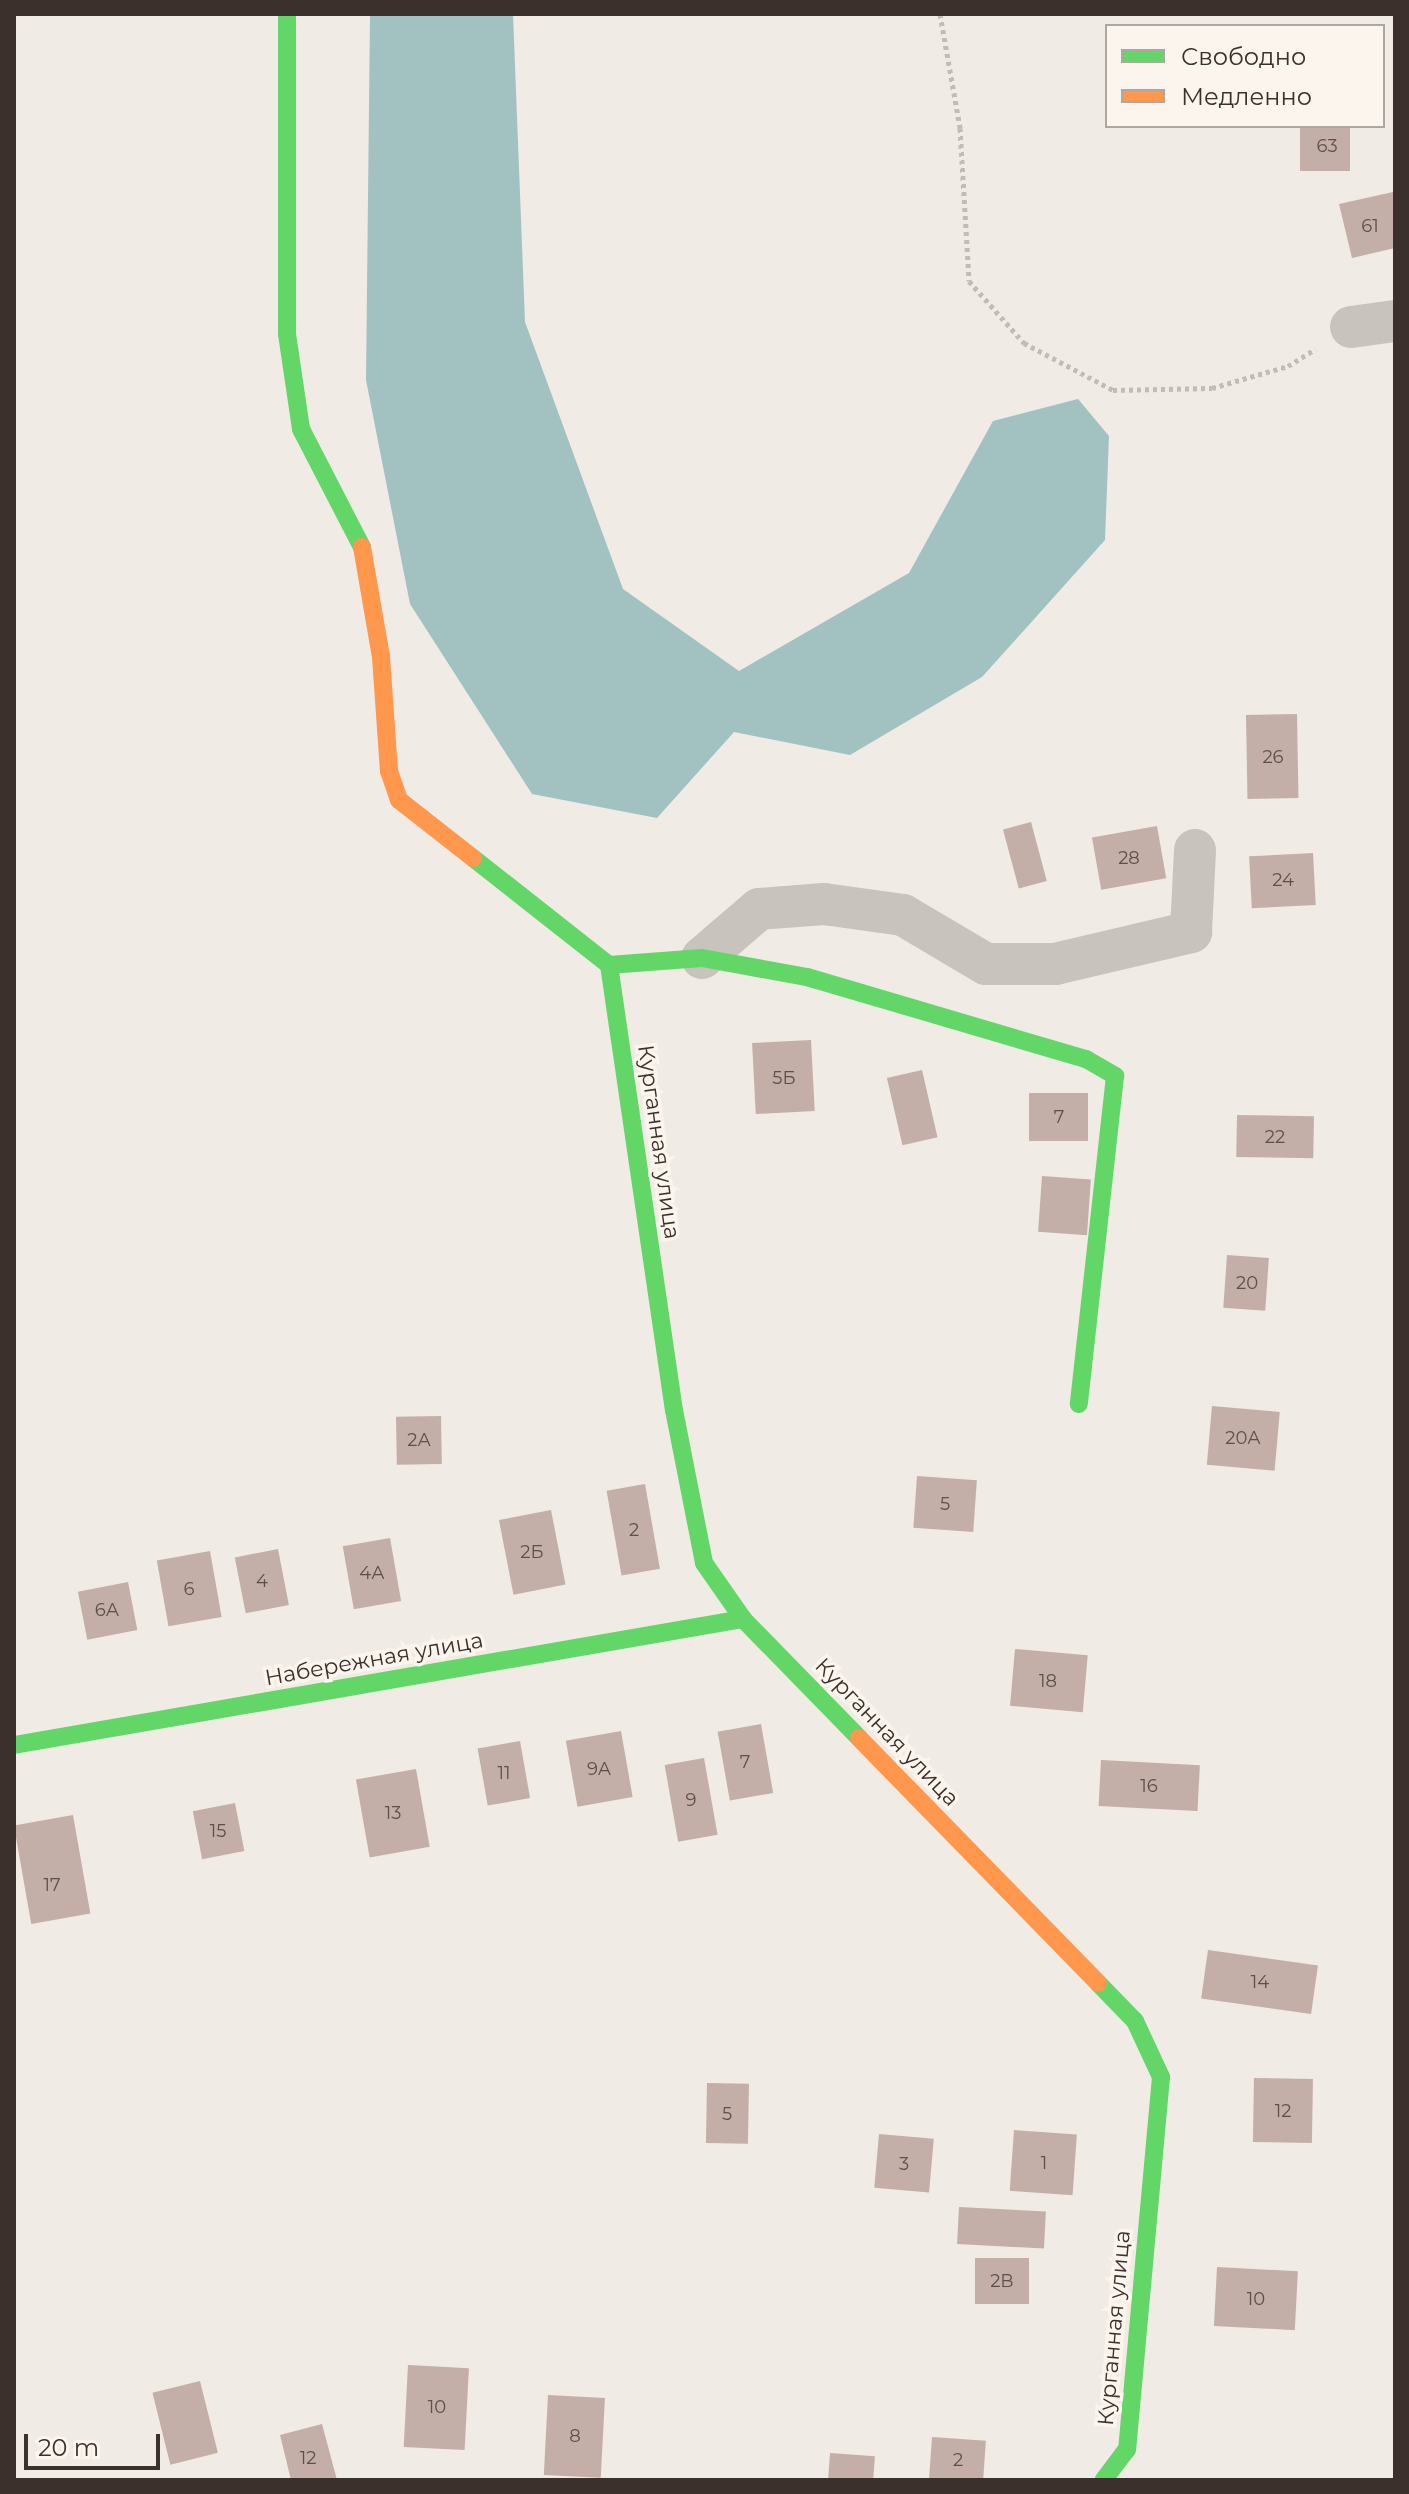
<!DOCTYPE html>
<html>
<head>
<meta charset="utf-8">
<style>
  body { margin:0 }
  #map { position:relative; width:1409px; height:2494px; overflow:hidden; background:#f0ebe5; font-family:Montserrat,sans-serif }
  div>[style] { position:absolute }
  .water>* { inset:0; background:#a1c2c1 }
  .building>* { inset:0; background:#c3afa7; transform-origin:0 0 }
  .path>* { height:5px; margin-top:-2.5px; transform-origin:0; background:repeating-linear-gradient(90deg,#c2bbb6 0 4px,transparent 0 8px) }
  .street>* { height:42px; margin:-21px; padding:0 21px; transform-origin:21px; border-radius:21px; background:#c9c3be }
  .fast>* { height:18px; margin:-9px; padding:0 9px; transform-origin:9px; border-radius:9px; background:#63d668 }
  .slow>* { height:18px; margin:-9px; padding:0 9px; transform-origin:9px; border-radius:9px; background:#ff974d }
  span { translate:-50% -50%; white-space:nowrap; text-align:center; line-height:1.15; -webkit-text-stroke:7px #fbf5ee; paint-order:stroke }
  .number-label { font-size:18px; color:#5d504a }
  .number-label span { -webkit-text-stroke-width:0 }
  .street-label { font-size:22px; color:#3b302b }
  .frame { position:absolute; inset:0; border:16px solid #3b302b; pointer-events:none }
  .legend { position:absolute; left:1105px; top:24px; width:280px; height:104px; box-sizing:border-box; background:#fbf5ee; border:2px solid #aea6a0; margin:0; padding:10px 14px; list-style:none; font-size:24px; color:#3b302b }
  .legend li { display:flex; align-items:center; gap:16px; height:40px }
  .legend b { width:40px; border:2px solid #aea6a0 }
  .scale { position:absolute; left:24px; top:2434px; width:136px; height:36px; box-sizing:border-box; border:4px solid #3b302b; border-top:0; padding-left:10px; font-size:24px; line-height:28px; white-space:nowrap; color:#3b302b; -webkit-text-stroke:6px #fbf5ee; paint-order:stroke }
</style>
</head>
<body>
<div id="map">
  <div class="water">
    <i style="clip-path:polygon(370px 14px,513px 14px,525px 322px,623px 589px,739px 671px,909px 573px,993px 421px,1078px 399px,1109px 436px,1105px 540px,982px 677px,850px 755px,734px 732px,657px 818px,532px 794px,410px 604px,366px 380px)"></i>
  </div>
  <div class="building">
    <i style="left:1300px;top:126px;width:50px;height:45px"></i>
    <i style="clip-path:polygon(1393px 192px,1395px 248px,1352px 258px,1339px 204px)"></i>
    <i style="left:1297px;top:714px;width:84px;height:51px;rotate:89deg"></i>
    <i style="left:1031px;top:822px;width:61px;height:29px;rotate:75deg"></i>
    <i style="left:1157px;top:826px;width:53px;height:66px;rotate:80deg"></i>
    <i style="left:1313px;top:853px;width:52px;height:64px;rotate:87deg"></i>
    <i style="left:811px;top:1040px;width:71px;height:59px;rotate:87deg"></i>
    <i style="left:922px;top:1070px;width:69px;height:36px;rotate:77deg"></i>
    <i style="left:1088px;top:1093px;width:48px;height:59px;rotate:90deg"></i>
    <i style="left:1237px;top:1115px;width:77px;height:42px;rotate:1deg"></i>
    <i style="left:1042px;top:1176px;width:49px;height:56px;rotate:4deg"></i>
    <i style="left:1227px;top:1255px;width:42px;height:53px;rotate:4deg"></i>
    <i style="left:1212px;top:1406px;width:68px;height:59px;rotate:5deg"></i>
    <i style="left:441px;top:1416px;width:48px;height:45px;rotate:89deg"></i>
    <i style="left:917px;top:1476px;width:60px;height:52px;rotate:4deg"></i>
    <i style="left:645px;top:1484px;width:86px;height:39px;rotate:80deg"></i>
    <i style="left:551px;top:1510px;width:76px;height:53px;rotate:79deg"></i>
    <i style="left:390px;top:1538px;width:64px;height:48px;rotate:80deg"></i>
    <i style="left:278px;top:1549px;width:57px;height:44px;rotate:79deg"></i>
    <i style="left:210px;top:1551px;width:67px;height:54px;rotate:80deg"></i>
    <i style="left:128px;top:1582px;width:49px;height:51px;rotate:79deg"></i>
    <i style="left:1015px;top:1649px;width:73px;height:57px;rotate:5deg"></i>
    <i style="left:761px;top:1724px;width:70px;height:44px;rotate:80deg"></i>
    <i style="left:621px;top:1731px;width:67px;height:56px;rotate:80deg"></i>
    <i style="left:520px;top:1741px;width:58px;height:43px;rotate:80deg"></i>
    <i style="left:704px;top:1758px;width:78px;height:40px;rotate:80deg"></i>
    <i style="left:1101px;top:1760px;width:99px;height:46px;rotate:3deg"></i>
    <i style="left:416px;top:1769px;width:79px;height:61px;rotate:80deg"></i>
    <i style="left:235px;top:1803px;width:49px;height:43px;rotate:79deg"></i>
    <i style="left:73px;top:1815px;width:100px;height:60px;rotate:80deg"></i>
    <i style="left:1208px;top:1950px;width:111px;height:49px;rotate:8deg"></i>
    <i style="left:1254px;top:2078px;width:59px;height:64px;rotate:1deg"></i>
    <i style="left:707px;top:2083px;width:42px;height:60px;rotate:1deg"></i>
    <i style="left:1014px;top:2130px;width:63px;height:61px;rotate:4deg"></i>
    <i style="left:879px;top:2134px;width:55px;height:54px;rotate:5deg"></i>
    <i style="left:959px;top:2207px;width:87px;height:37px;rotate:3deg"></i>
    <i style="left:975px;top:2258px;width:54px;height:46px"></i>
    <i style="left:1217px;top:2267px;width:81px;height:59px;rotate:3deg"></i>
    <i style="left:408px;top:2365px;width:61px;height:82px;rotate:3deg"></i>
    <i style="left:200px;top:2381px;width:74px;height:49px;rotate:76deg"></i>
    <i style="left:548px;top:2395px;width:57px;height:80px;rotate:3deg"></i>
    <i style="clip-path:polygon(322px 2424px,337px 2480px,291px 2480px,280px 2435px)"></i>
    <i style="left:932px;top:2437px;width:54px;height:43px;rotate:4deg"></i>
    <i style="left:830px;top:2453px;width:45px;height:27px;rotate:4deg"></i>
  </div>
  <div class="path">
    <i style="left:940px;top:14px;width:116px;rotate:80deg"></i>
    <i style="left:960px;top:128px;width:153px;rotate:86.6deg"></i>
    <i style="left:969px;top:281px;width:83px;rotate:48.4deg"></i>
    <i style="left:1024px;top:343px;width:101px;rotate:27.8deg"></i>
    <i style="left:1113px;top:390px;width:99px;rotate:-1.2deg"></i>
    <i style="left:1212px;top:388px;width:79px;rotate:-16.1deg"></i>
    <i style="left:1288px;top:366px;width:32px;rotate:-32deg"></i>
  </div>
  <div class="street">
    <i style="left:1351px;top:327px;width:44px;rotate:-7.8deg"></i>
    <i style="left:702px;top:958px;width:75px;rotate:-40.7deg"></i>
    <i style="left:759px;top:909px;width:65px;rotate:-4.4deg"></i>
    <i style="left:824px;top:904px;width:80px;rotate:7.9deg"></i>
    <i style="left:903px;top:915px;width:96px;rotate:30.6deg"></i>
    <i style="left:986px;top:964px;width:69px"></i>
    <i style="left:1055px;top:964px;width:140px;rotate:-13.2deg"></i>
    <i style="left:1191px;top:932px;width:82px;rotate:-87.2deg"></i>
  </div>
  <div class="fast">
    <i style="left:287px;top:14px;width:320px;rotate:90deg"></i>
    <i style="left:287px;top:334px;width:96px;rotate:81.6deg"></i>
    <i style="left:301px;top:429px;width:133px;rotate:62.7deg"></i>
    <i style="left:473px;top:858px;width:173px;rotate:38.2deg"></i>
    <i style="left:609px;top:965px;width:93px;rotate:-4.3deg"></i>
    <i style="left:702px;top:958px;width:107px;rotate:10.3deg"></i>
    <i style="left:807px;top:977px;width:291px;rotate:16.4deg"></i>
    <i style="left:1086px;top:1059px;width:34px;rotate:30deg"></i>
    <i style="left:1115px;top:1076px;width:330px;rotate:96.3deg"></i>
    <i style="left:609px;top:965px;width:450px;rotate:81.7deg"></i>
    <i style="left:674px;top:1410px;width:156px;rotate:78.9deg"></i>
    <i style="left:704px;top:1563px;width:68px;rotate:55.1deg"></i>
    <i style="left:743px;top:1619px;width:166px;rotate:45.7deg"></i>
    <i style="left:14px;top:1745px;width:740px;rotate:-9.81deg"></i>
    <i style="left:1098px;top:1983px;width:53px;rotate:45.8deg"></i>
    <i style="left:1135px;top:2021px;width:62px;rotate:65.1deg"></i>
    <i style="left:1161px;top:2077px;width:374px;rotate:95.2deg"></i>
    <i style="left:1127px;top:2449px;width:39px;rotate:127deg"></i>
  </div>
  <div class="slow">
    <i style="left:362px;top:547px;width:112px;rotate:80.2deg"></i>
    <i style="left:381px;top:657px;width:114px;rotate:86deg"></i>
    <i style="left:389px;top:771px;width:31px;rotate:71deg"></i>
    <i style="left:399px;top:800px;width:94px;rotate:38.1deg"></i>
    <i style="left:859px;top:1738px;width:342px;rotate:45.7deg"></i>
  </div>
  <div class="number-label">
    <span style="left:1327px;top:146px">63</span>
    <span style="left:1370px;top:226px">61</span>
    <span style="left:1273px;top:757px">26</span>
    <span style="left:1129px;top:858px">28</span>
    <span style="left:1283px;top:880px">24</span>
    <span style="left:784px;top:1078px">5Б</span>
    <span style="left:1059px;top:1117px">7</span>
    <span style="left:1275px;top:1137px">22</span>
    <span style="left:1247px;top:1283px">20</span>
    <span style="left:1243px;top:1438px">20А</span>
    <span style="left:419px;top:1440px">2А</span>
    <span style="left:945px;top:1504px">5</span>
    <span style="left:634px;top:1530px">2</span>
    <span style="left:532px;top:1552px">2Б</span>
    <span style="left:372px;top:1573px">4А</span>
    <span style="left:262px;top:1581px">4</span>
    <span style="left:189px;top:1589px">6</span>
    <span style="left:107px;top:1610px">6А</span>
    <span style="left:1048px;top:1681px">18</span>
    <span style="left:745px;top:1762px">7</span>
    <span style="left:599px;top:1769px">9А</span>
    <span style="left:504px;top:1773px">11</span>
    <span style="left:1149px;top:1786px">16</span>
    <span style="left:691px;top:1800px">9</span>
    <span style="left:393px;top:1813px">13</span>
    <span style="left:218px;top:1831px">15</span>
    <span style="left:52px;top:1885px">17</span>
    <span style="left:1260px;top:1982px">14</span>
    <span style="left:1283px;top:2111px">12</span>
    <span style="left:727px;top:2114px">5</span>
    <span style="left:1044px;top:2163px">1</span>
    <span style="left:904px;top:2164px">3</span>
    <span style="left:1002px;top:2281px">2В</span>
    <span style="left:1256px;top:2299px">10</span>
    <span style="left:437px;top:2407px">10</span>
    <span style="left:575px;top:2436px">8</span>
    <span style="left:308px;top:2458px">12</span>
    <span style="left:958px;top:2460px">2</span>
  </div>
  <div class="street-label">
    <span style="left:659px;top:1142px;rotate:82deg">Курганная улица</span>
    <span style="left:374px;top:1659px;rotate:-10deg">Набережная улица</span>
    <span style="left:887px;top:1732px;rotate:46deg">Курганная улица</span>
    <span style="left:1114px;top:2328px;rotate:-85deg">Курганная улица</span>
  </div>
  <div class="frame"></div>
  <ul class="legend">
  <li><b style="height:10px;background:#63d668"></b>Свободно</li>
  <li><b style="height:10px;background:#ff974d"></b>Медленно</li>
  </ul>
  <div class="scale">20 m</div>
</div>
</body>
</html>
